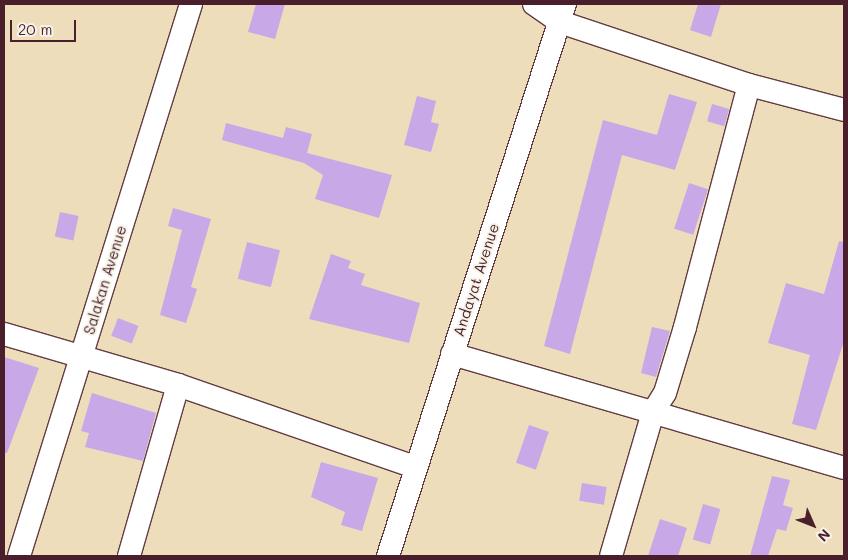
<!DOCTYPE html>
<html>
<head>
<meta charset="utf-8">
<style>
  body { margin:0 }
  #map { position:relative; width:848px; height:560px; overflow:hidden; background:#edb; font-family:Mali,sans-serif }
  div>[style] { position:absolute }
  .building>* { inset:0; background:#c9a8e7; transform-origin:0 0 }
  .roads { filter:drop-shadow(1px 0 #633c41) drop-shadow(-1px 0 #633c41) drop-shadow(0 1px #633c41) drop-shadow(0 -1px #633c41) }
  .minor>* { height:22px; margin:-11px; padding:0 11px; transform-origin:11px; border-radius:11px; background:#fff }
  span { translate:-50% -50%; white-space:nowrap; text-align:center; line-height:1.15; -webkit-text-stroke:4px #f7f3e8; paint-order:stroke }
  .street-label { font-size:15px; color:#4a1f2b }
  .frame { position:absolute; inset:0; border:5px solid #4a1f2b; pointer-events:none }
  .north { position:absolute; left:788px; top:500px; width:50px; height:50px; -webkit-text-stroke:4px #f7f3e8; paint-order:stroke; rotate:134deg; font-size:14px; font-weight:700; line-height:20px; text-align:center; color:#4a1f2b }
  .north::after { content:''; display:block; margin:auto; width:18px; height:22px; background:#4a1f2b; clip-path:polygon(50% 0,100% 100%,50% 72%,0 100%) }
  .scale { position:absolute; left:10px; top:20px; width:66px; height:22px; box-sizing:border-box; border:2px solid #4a1f2b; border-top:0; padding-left:6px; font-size:15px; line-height:18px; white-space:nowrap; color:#4a1f2b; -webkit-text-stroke:4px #f7f3e8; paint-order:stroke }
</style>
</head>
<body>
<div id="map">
  <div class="building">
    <i style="clip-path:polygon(256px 4px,285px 4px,275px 39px,248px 32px)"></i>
    <i style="clip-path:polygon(698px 4px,721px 4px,711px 37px,690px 30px)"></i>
    <i style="clip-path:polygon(669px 94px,697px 102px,675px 170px,622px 155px,570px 354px,544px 346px,603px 120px,657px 135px)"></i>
    <i style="clip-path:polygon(417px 96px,436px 101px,431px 122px,439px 124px,431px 152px,404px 145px)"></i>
    <i style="left:712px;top:104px;width:18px;height:18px;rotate:16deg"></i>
    <i style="clip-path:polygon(226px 123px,283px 138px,286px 127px,312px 134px,307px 153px,392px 175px,379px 218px,315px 199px,323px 175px,304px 163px,222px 140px)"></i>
    <i style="left:689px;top:183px;width:20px;height:48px;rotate:18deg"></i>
    <i style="clip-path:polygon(173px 208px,211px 219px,191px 287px,197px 289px,186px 323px,160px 315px,182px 230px,168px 226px)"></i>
    <i style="left:60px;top:212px;width:19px;height:25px;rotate:12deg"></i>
    <i style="clip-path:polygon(839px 241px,844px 242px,844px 341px,816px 430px,792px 424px,810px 355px,768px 343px,786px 283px,824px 294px)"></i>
    <i style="left:247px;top:242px;width:34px;height:38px;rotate:14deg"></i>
    <i style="clip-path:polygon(331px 254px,351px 261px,348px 268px,365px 274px,361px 285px,420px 303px,409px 343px,309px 319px)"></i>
    <i style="left:118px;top:318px;width:22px;height:19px;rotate:21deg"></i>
    <i style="clip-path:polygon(652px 327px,670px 331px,656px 377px,641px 373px)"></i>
    <i style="clip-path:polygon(4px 357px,39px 368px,7px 453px,4px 453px)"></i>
    <i style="clip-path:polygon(92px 393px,156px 413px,143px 461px,85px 447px,89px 433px,81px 431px)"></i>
    <i style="left:529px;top:425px;width:21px;height:40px;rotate:19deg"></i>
    <i style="clip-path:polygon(321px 462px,378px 478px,362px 531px,341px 525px,345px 512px,311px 497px)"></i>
    <i style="clip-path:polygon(772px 476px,790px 480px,783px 505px,793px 508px,786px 531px,777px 529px,768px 556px,750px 556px)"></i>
    <i style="left:582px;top:483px;width:25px;height:18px;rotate:9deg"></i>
    <i style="left:703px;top:504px;width:18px;height:37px;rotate:16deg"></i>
    <i style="clip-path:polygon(660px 519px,687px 528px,678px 556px,648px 556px)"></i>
  </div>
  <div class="roads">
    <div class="minor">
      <i style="left:534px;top:4px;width:32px;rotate:35deg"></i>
      <i style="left:560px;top:22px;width:199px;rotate:18.4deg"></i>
      <i style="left:749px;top:85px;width:98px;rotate:14.7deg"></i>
      <i style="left:4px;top:334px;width:181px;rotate:16.3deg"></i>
      <i style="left:178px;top:385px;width:251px;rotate:19.1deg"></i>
      <i style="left:452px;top:354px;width:408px;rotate:16.2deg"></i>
      <i style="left:19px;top:556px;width:578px;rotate:-72.69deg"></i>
      <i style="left:129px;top:556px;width:178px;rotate:-74deg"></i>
      <i style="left:388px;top:556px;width:580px;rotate:-72.22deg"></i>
      <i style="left:611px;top:556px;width:150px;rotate:-73.7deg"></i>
      <i style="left:653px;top:412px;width:22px;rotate:-58deg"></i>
      <i style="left:665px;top:393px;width:69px;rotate:-73.1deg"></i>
      <i style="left:685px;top:327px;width:250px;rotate:-75.2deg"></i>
    </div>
  </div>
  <div class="street-label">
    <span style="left:105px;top:280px;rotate:-73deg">Salakan Avenue</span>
    <span style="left:476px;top:280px;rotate:-72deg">Andayat Avenue</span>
  </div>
  <div class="frame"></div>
  <div class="north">N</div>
  <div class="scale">20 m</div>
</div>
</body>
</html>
